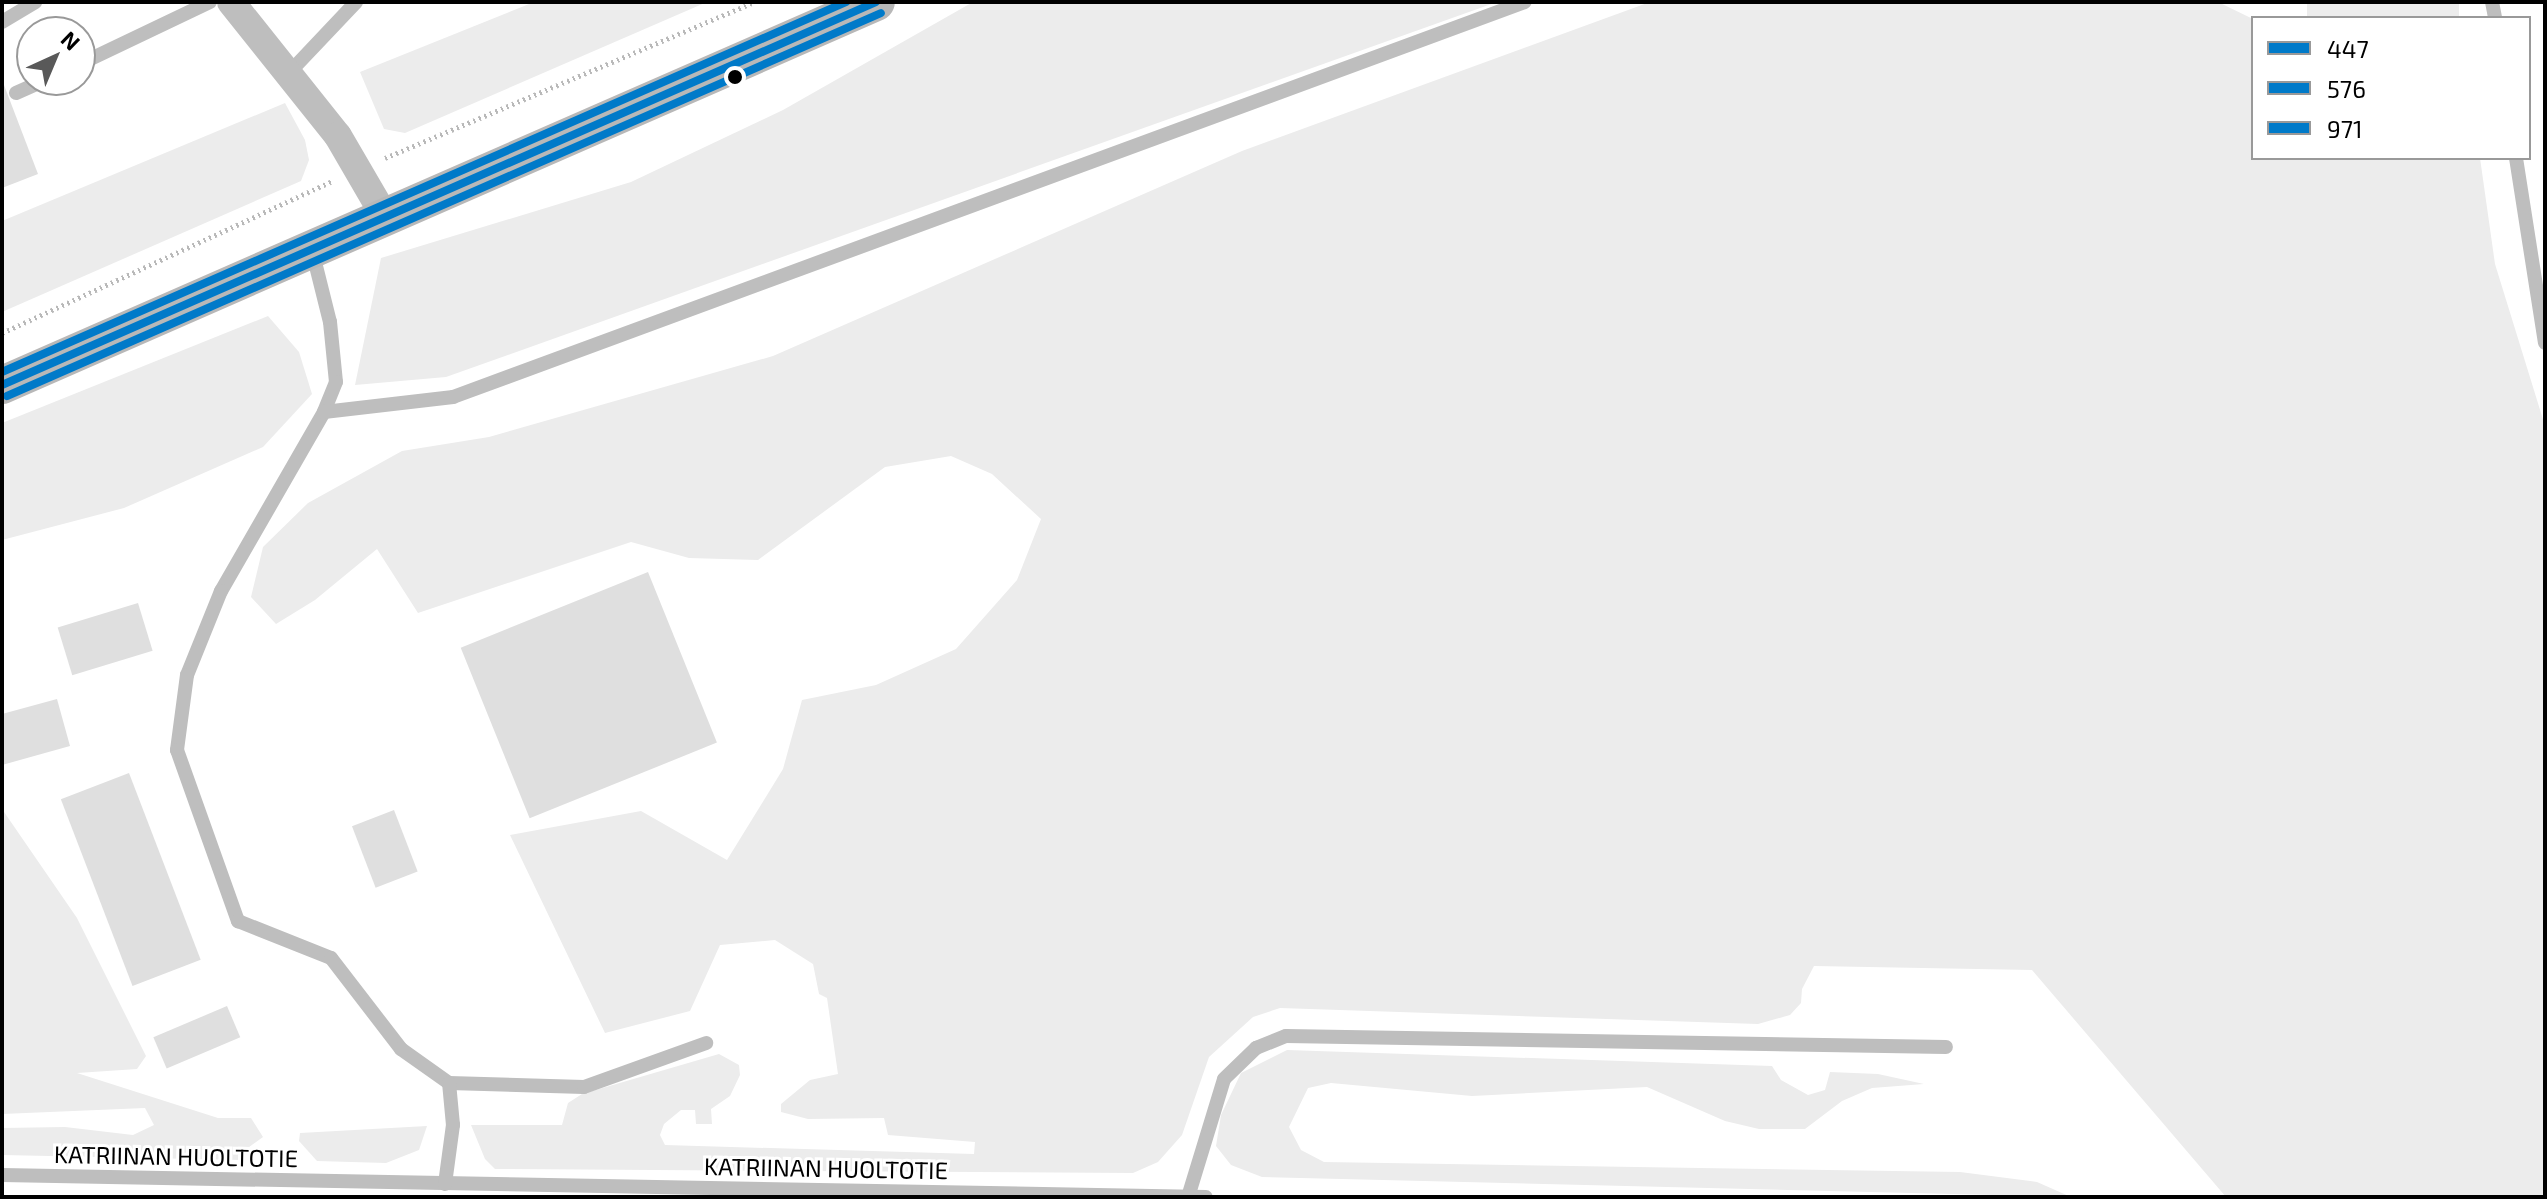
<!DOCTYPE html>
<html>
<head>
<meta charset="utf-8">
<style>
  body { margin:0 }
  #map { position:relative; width:2547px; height:1199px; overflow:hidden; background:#fff; font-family:"Exo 2",sans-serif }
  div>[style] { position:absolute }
  .green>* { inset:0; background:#ececec; transform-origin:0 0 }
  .building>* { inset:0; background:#dfdfdf; transform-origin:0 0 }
  .path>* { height:5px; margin-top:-2.5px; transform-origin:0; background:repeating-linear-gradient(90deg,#b9b9b9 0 2px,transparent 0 6px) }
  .lane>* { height:14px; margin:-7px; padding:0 7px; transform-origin:7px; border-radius:7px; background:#bebebe }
  .street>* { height:28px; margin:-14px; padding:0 14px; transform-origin:14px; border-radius:14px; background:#bebebe }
  .secondary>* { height:38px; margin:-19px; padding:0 19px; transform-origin:19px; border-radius:19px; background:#b8b8b8 }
  .bus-1>* { height:8px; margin:-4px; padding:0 4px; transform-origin:4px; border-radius:4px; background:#007ac9 }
  .bus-2>* { height:8px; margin:-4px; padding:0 4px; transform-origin:4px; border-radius:4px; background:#007ac9 }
  .bus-3>* { height:8px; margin:-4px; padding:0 4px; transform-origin:4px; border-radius:4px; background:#007ac9 }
  .dots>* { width:22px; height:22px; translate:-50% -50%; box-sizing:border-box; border:4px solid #fff; border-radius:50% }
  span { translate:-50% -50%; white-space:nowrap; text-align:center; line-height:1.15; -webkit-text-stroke:6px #fff; paint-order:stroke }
  .street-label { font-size:24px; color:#000 }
  .frame { position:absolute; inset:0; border:4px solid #000; pointer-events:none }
  .legend { position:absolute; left:2251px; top:16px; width:280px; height:144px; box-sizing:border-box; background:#fff; border:2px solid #999; margin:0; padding:10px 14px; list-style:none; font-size:24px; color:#000 }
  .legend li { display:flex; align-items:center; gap:16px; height:40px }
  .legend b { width:40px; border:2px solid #999 }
  .north { position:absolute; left:16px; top:16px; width:80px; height:80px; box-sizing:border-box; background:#fff; border:2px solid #999; border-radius:50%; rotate:44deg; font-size:22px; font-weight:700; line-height:32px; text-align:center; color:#000 }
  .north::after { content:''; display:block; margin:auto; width:28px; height:36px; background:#595959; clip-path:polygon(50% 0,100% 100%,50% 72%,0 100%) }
</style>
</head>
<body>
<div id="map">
  <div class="green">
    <i style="clip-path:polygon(534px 2px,707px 2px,405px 133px,384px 129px,360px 72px)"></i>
    <i style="clip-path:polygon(973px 2px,1497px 2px,446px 377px,355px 385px,381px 258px,631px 182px,783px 110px)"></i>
    <i style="clip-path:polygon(1650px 2px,2218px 2px,2253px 19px,2253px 158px,2480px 158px,2495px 264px,2545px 426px,2545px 1197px,2226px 1197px,2032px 970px,1814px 966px,1802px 989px,1801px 1003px,1790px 1015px,1758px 1024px,1280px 1008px,1253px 1017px,1209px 1057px,1182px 1135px,1158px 1162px,1133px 1173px,495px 1169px,485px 1159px,471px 1125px,562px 1125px,568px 1103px,582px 1094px,719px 1054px,739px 1065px,740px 1075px,730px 1096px,711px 1109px,712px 1124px,696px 1124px,695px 1110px,681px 1110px,664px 1124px,660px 1135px,665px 1145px,974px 1154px,975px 1142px,888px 1135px,884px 1118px,808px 1119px,781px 1112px,781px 1104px,810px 1080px,838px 1074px,827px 998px,819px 994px,813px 964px,775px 940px,720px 945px,690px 1011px,605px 1033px,510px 835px,641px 811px,727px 860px,783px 769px,802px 700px,876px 685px,956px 649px,1017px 580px,1041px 519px,992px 474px,951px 456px,885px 467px,758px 560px,689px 558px,631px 542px,418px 613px,377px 549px,315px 600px,276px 624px,251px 597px,263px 547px,308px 503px,402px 451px,489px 437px,773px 356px,1242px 151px)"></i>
    <i style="left:2307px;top:2px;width:152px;height:16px"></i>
    <i style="clip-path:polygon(285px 103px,305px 140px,309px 160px,301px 181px,2px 312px,2px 221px)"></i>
    <i style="clip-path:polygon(268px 316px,299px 352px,312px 394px,263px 447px,124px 508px,2px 540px,2px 423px)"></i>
    <i style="clip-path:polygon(2px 809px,77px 918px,146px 1056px,137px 1069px,77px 1073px,218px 1118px,251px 1118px,263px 1137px,245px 1150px,241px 1160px,2px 1155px,2px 1128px,65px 1127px,133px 1135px,154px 1125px,145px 1108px,2px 1114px)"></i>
    <i style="clip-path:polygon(1287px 1050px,1772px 1066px,1781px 1080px,1808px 1095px,1825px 1090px,1830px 1072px,1878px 1074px,1924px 1084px,1872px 1088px,1842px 1101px,1805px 1129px,1759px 1129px,1725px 1121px,1647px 1087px,1472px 1096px,1331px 1083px,1308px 1088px,1289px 1127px,1301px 1150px,1324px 1162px,1960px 1172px,2037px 1182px,2071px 1197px,1262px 1177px,1231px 1165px,1216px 1146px,1221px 1115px,1241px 1073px)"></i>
    <i style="clip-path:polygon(427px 1126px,419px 1150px,386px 1163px,317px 1161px,299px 1141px,300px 1133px)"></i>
  </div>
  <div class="building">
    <i style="clip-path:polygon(4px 85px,38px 174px,2px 188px,2px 86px)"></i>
    <i style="left:648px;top:572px;width:184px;height:202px;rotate:68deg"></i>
    <i style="left:138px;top:603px;width:50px;height:84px;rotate:73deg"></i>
    <i style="clip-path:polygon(57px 699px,70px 746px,2px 765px,2px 714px)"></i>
    <i style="left:129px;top:773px;width:200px;height:73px;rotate:69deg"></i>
    <i style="left:394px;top:810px;width:66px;height:45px;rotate:69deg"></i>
    <i style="left:227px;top:1006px;width:34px;height:80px;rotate:67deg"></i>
  </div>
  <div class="path">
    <i style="left:385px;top:158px;width:401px;rotate:-22.9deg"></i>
    <i style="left:2px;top:333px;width:363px;rotate:-24.7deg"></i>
  </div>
  <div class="lane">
    <i style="left:2492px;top:2px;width:16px;rotate:79deg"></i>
    <i style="left:2px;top:22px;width:39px;rotate:-31deg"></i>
    <i style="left:80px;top:64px;width:144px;rotate:-25.5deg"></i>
    <i style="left:288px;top:74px;width:99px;rotate:-46.6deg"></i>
    <i style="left:16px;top:93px;width:32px;rotate:-24deg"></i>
    <i style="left:2516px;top:158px;width:187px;rotate:81.1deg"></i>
    <i style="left:312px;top:250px;width:74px;rotate:76deg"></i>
    <i style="left:330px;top:322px;width:60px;rotate:84.3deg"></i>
    <i style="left:336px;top:382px;width:32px;rotate:112deg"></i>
    <i style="left:324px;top:412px;width:207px;rotate:119.9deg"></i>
    <i style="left:221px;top:591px;width:91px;rotate:112deg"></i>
    <i style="left:187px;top:675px;width:76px;rotate:97.6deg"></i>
    <i style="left:177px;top:750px;width:182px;rotate:70.4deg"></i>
    <i style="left:238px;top:921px;width:100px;rotate:21.7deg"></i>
    <i style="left:331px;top:958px;width:115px;rotate:52.4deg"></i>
    <i style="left:401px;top:1049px;width:59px;rotate:35.3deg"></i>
    <i style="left:449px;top:1083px;width:135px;rotate:1.7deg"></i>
    <i style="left:584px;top:1087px;width:130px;rotate:-19.8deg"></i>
    <i style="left:324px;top:412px;width:130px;rotate:-6.6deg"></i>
    <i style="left:453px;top:397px;width:1142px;rotate:-20.23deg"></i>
    <i style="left:2px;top:1175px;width:1204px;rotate:1.05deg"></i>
    <i style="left:445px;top:1184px;width:60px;rotate:-82.3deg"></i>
    <i style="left:453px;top:1125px;width:42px;rotate:-95.4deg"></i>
    <i style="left:1188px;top:1197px;width:123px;rotate:-73deg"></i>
    <i style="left:1224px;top:1079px;width:45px;rotate:-44.1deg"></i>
    <i style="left:1256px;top:1048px;width:32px;rotate:-22deg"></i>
    <i style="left:1286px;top:1036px;width:660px;rotate:0.95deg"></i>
  </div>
  <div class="street">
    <i style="left:231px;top:2px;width:171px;rotate:51.4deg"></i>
    <i style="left:338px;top:136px;width:91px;rotate:59.8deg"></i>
  </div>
  <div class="secondary">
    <i style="left:2px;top:385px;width:954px;rotate:-23.66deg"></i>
  </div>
  <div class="bus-1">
    <i style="left:2px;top:385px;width:954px;rotate:-23.66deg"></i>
  </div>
  <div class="bus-2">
    <i style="left:7px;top:396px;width:954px;rotate:-23.66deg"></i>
  </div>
  <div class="bus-3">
    <i style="left:2px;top:372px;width:922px;rotate:-23.67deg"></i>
  </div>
  <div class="dots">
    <i style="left:735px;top:77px;background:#000"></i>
  </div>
  <div class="street-label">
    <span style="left:176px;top:1156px;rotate:1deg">KATRIINAN HUOLTOTIE</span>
    <span style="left:826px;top:1168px;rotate:1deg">KATRIINAN HUOLTOTIE</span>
  </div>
  <div class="frame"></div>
  <ul class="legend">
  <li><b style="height:10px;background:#007ac9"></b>447</li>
  <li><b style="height:10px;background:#007ac9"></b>576</li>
  <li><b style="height:10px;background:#007ac9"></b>971</li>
  </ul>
  <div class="north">N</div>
</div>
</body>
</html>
